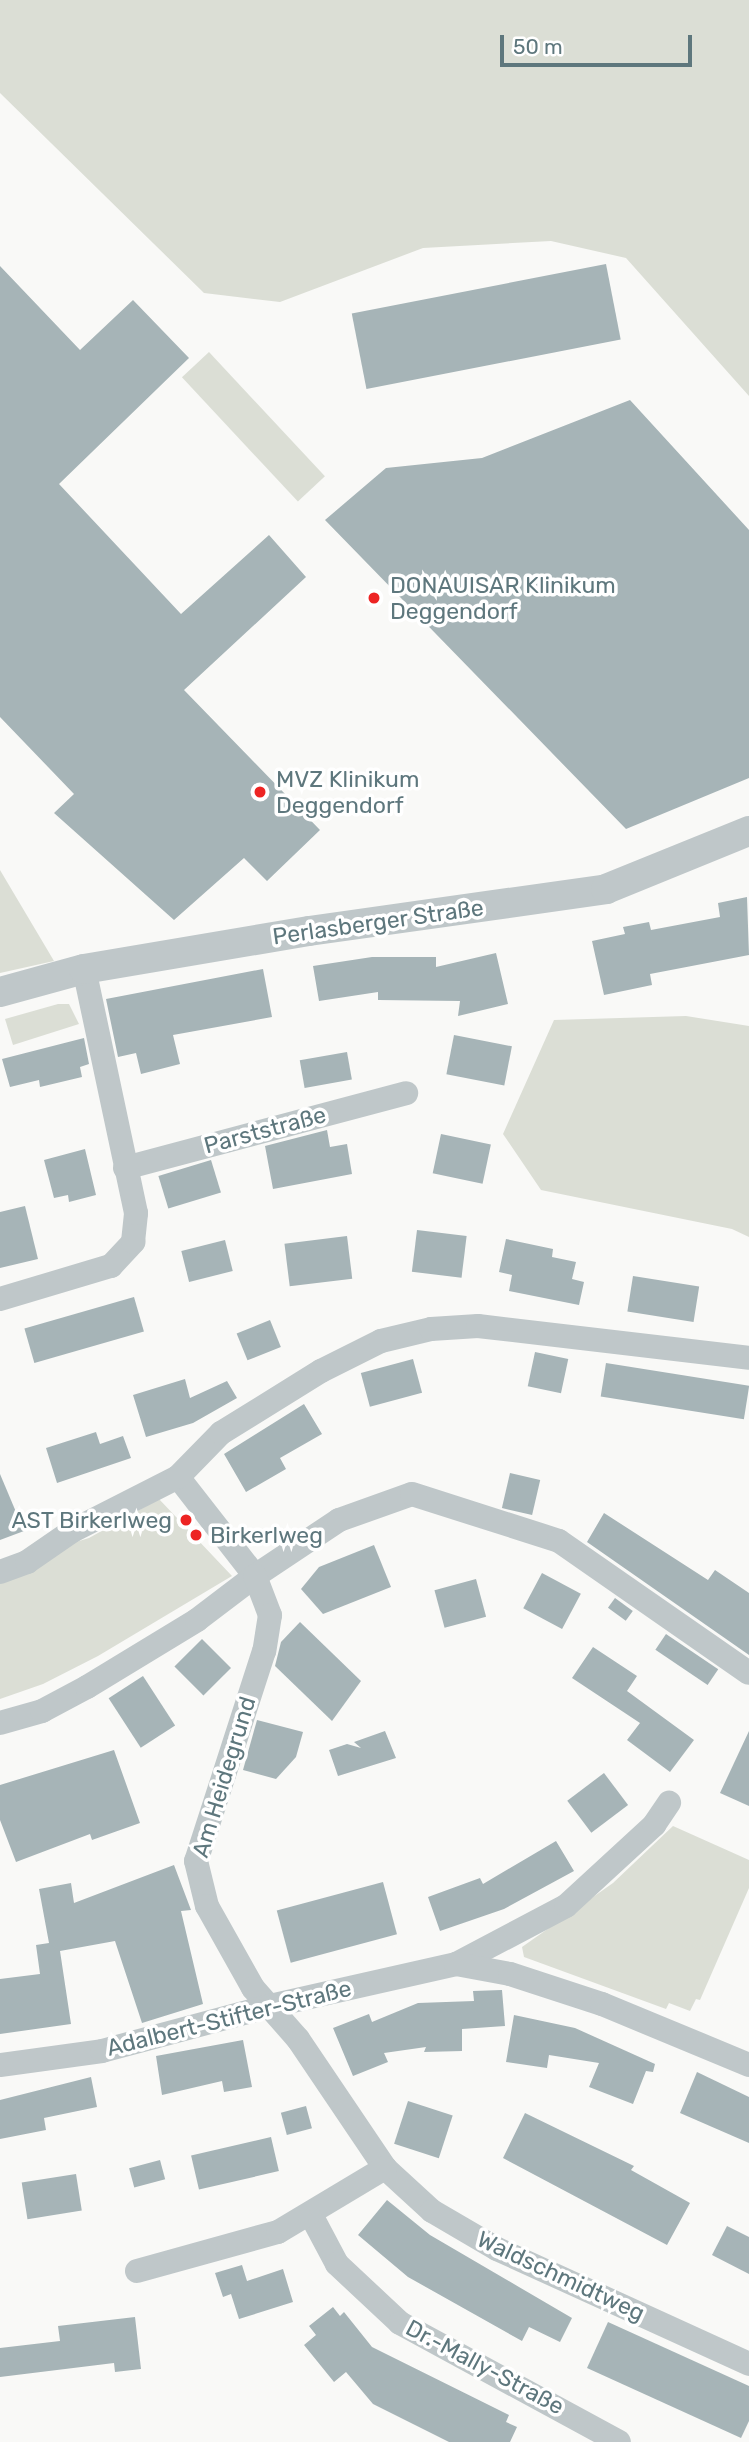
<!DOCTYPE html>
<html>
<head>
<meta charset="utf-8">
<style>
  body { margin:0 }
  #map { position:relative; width:749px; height:2442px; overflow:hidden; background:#f9f9f7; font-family:Rubik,sans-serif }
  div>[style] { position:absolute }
  .green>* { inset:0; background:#dbded5; transform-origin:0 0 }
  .building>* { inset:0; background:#a6b4b7; transform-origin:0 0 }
  .minor>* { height:24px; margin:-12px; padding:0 12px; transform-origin:12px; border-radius:12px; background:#bfc7c9 }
  .tertiary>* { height:30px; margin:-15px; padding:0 15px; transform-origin:15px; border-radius:15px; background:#bfc7c9 }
  .dots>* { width:19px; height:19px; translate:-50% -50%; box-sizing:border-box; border:4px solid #fff; border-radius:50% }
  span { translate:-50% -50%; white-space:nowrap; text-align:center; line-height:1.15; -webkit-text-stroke:7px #fff; paint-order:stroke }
  .poi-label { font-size:23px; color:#5e777d }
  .left { translate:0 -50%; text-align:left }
  .right { translate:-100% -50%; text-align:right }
  .street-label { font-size:23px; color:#5e777d }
  .scale { position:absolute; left:500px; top:35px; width:192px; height:32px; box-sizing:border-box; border:4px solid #5e777d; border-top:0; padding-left:9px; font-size:21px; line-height:24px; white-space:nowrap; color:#5e777d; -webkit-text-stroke:5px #fff; paint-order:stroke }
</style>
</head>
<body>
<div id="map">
  <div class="green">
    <i style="clip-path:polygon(0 0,749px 0,749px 396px,626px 258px,551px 241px,423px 248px,280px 302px,204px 293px,0 93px)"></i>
    <i style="left:209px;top:352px;width:170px;height:37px;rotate:47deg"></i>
    <i style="clip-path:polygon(0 870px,54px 961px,0 973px)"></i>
    <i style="clip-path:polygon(58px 1004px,69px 1004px,79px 1024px,13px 1045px,5px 1019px)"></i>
    <i style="clip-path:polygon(686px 1016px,749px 1026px,749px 1237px,732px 1229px,541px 1190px,503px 1134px,554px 1020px)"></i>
    <i style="clip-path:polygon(159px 1499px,232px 1576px,98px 1656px,43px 1684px,0 1699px,0 1565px,89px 1538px)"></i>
    <i style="clip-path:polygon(673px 1826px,749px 1860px,749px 1888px,700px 2000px,696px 1999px,690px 2011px,669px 2003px,666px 2009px,524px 1957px,522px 1947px,613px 1883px)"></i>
  </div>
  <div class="building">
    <i style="left:606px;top:264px;width:77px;height:259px;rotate:79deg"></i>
    <i style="clip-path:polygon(0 266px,80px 350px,133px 300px,189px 358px,59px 484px,181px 614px,269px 535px,306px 577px,184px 690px,320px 830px,267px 881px,244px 858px,174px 920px,54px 813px,74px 794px,0 717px)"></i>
    <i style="clip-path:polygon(630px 400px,749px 530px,749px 778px,626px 829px,325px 520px,386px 468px,482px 458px)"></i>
    <i style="clip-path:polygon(747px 897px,749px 955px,650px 974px,652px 985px,604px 995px,592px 941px,625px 934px,623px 927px,649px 922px,651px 930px,720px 917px,718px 903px)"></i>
    <i style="clip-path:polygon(496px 953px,508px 1004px,458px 1016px,460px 1001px,378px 1000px,378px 992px,319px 1001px,313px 966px,372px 957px,436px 957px,436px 967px)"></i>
    <i style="clip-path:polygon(263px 969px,272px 1017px,173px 1035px,180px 1064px,141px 1074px,136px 1053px,118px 1057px,106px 999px)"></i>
    <i style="left:454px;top:1035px;width:59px;height:40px;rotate:11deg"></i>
    <i style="clip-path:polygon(84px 1038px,89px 1064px,80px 1067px,82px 1077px,40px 1087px,39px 1080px,10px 1087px,2px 1059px)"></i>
    <i style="left:347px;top:1052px;width:28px;height:48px;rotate:80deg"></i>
    <i style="clip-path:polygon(327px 1130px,330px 1147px,347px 1144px,352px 1174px,273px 1189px,265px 1146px)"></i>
    <i style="left:441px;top:1134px;width:51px;height:40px;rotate:12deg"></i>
    <i style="clip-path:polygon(85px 1149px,96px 1195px,69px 1202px,68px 1195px,54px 1198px,44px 1160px)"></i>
    <i style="left:211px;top:1160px;width:34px;height:55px;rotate:73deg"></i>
    <i style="clip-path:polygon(25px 1206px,38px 1259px,0 1268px,0 1212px)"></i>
    <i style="left:417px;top:1230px;width:50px;height:42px;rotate:7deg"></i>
    <i style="left:347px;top:1236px;width:43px;height:63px;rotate:83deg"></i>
    <i style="clip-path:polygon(506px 1239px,553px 1249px,552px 1257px,576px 1262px,572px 1279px,584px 1282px,579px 1305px,509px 1291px,512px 1275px,499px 1272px)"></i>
    <i style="left:225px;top:1240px;width:32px;height:45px;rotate:76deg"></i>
    <i style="left:633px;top:1276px;width:67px;height:36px;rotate:9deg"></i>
    <i style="left:134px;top:1297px;width:36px;height:114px;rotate:74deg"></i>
    <i style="left:270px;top:1320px;width:29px;height:36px;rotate:68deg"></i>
    <i style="left:535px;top:1352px;width:34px;height:35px;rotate:12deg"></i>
    <i style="left:413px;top:1359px;width:35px;height:54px;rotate:75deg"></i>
    <i style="left:606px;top:1363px;width:145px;height:34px;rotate:9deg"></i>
    <i style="clip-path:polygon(185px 1379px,190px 1398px,227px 1381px,237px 1398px,193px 1423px,146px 1437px,133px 1395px)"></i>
    <i style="clip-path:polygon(304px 1404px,322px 1434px,280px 1458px,286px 1469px,246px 1492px,224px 1454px)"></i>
    <i style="clip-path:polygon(96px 1432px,100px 1444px,123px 1436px,131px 1458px,57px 1483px,46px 1448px)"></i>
    <i style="left:510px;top:1473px;width:31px;height:36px;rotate:13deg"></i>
    <i style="clip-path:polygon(0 1474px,24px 1531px,0 1540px)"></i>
    <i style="clip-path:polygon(604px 1513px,708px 1580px,715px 1570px,749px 1593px,749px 1655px,587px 1542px)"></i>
    <i style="clip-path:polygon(374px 1545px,391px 1587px,323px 1614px,301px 1589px,319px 1567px)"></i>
    <i style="left:542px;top:1573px;width:44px;height:40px;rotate:28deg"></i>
    <i style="left:476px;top:1579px;width:39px;height:43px;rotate:75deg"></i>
    <i style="left:615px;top:1598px;width:22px;height:12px;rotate:36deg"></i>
    <i style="clip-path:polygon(300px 1622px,361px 1681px,332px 1721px,275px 1666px,281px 1642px)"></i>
    <i style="left:666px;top:1634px;width:63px;height:19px;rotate:34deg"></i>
    <i style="left:202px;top:1639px;width:41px;height:39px;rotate:45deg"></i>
    <i style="clip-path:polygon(593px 1647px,637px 1676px,627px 1691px,694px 1740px,670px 1772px,627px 1740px,640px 1723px,572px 1678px)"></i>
    <i style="left:143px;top:1676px;width:59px;height:41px;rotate:57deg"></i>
    <i style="clip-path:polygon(257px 1720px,303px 1732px,296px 1757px,276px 1779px,243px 1770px)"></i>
    <i style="clip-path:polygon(385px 1731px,396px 1758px,338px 1776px,329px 1750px,347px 1744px,361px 1748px,354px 1742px)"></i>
    <i style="clip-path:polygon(749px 1731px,749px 1806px,720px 1793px)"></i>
    <i style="clip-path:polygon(114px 1750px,140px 1823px,92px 1840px,90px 1834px,16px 1862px,0 1820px,0 1785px)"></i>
    <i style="left:604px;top:1773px;width:40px;height:46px;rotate:53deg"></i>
    <i style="clip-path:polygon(556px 1841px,574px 1871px,504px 1909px,440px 1931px,428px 1897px,480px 1878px,483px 1884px)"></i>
    <i style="clip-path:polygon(174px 1865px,191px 1910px,181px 1911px,203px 2004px,142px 2023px,115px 1941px,60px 1951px,71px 2024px,0 2034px,0 1979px,40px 1974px,36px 1945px,49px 1943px,39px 1889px,71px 1883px,74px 1903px)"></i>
    <i style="left:383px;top:1882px;width:54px;height:110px;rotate:75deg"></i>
    <i style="clip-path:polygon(502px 1990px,505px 2026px,462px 2029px,462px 2051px,424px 2052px,426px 2047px,384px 2053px,388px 2062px,353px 2076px,333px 2028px,369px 2014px,372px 2022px,418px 2003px,474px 2001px,473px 1991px)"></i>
    <i style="clip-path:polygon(514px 2015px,575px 2028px,655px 2064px,653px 2072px,646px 2071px,633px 2104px,589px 2087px,599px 2063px,549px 2055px,547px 2068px,506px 2062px)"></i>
    <i style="clip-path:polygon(243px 2040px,252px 2087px,224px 2092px,222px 2081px,162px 2095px,156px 2056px)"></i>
    <i style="clip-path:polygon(697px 2072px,749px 2097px,749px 2143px,680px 2113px)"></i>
    <i style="clip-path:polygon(91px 2077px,97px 2107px,44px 2118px,46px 2130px,0 2139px,0 2100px)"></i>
    <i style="left:408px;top:2101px;width:47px;height:45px;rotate:18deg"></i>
    <i style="left:306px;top:2106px;width:23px;height:26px;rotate:75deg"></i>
    <i style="clip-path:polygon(525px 2113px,634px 2166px,631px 2170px,690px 2203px,667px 2245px,503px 2158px)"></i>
    <i style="left:271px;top:2137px;width:35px;height:82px;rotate:77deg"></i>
    <i style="left:160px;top:2160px;width:20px;height:32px;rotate:75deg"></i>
    <i style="left:76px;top:2174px;width:37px;height:55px;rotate:81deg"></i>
    <i style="clip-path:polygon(387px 2200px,430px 2235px,572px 2318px,560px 2342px,529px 2327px,522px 2341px,408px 2277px,358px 2235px)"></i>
    <i style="clip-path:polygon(727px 2226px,749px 2237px,749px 2274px,712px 2255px)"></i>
    <i style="clip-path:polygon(242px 2265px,247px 2281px,283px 2269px,293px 2302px,239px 2319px,231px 2294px,223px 2297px,215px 2273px)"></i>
    <i style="clip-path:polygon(333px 2307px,340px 2316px,344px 2312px,372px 2347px,509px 2415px,506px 2422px,517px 2427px,510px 2442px,449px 2442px,373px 2404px,346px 2372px,334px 2382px,304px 2345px,316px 2335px,309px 2326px)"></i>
    <i style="clip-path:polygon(135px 2317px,141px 2369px,115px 2372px,114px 2363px,0 2377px,0 2348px,60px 2341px,58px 2326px)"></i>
    <i style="clip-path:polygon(608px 2322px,749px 2386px,749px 2421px,741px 2438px,587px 2368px)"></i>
  </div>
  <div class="minor">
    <i style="left:125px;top:1168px;width:291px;rotate:-14.9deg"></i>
    <i style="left:0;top:1299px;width:116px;rotate:-16.6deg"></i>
    <i style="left:111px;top:1266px;width:33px;rotate:-47deg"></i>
    <i style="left:133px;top:1242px;width:29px;rotate:-84deg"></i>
    <i style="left:136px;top:1213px;width:249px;rotate:-102deg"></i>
    <i style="left:178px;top:1477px;width:125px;rotate:52.1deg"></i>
    <i style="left:255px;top:1576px;width:101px;rotate:-33.7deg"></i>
    <i style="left:339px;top:1520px;width:77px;rotate:-19.6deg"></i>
    <i style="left:412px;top:1494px;width:154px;rotate:17.7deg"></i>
    <i style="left:559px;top:1541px;width:231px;rotate:34.8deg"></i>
    <i style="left:0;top:1572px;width:29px;rotate:-20deg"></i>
    <i style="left:27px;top:1562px;width:55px;rotate:-34.6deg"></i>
    <i style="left:72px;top:1531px;width:119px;rotate:-27deg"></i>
    <i style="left:178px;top:1477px;width:62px;rotate:-45.7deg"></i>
    <i style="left:221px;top:1433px;width:118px;rotate:-31.8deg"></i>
    <i style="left:321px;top:1371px;width:67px;rotate:-26.6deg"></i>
    <i style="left:381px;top:1341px;width:51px;rotate:-13.5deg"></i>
    <i style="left:431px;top:1329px;width:47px;rotate:-3.7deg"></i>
    <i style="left:478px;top:1326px;width:273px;rotate:6.7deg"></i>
    <i style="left:0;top:1723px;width:44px;rotate:-15.9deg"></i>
    <i style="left:42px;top:1711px;width:51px;rotate:-28.1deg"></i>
    <i style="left:87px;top:1687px;width:129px;rotate:-31.3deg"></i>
    <i style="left:197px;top:1620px;width:73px;rotate:-37.2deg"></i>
    <i style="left:255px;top:1576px;width:42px;rotate:69deg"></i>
    <i style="left:270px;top:1615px;width:36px;rotate:99deg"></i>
    <i style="left:264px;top:1651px;width:221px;rotate:107.9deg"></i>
    <i style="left:196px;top:1861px;width:46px;rotate:76.3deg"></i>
    <i style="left:207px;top:1906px;width:94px;rotate:60.7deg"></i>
    <i style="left:253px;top:1988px;width:68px;rotate:48.6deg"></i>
    <i style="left:298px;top:2039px;width:156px;rotate:56deg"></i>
    <i style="left:385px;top:2168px;width:64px;rotate:42.5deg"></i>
    <i style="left:432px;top:2211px;width:75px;rotate:30.3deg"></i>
    <i style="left:497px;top:2249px;width:277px;rotate:24.5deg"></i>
    <i style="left:456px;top:1964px;width:124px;rotate:-27.8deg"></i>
    <i style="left:566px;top:1906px;width:120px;rotate:-42.6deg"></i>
    <i style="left:654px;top:1825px;width:27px;rotate:-56deg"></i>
    <i style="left:0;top:2065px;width:103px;rotate:-7.8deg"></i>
    <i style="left:102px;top:2051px;width:174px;rotate:-15deg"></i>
    <i style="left:270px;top:2006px;width:191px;rotate:-12.7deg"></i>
    <i style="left:456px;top:1964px;width:55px;rotate:10.5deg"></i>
    <i style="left:510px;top:1974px;width:97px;rotate:18.1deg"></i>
    <i style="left:602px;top:2004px;width:159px;rotate:22.5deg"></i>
    <i style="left:311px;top:2215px;width:55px;rotate:62deg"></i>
    <i style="left:337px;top:2264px;width:86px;rotate:43.1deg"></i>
    <i style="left:400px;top:2323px;width:249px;rotate:28.5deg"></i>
    <i style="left:137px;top:2271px;width:146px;rotate:-15.5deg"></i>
    <i style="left:278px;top:2232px;width:125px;rotate:-30.9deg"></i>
  </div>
  <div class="tertiary">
    <i style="left:0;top:992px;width:87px;rotate:-15.3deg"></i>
    <i style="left:84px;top:969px;width:228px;rotate:-9.6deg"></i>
    <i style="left:309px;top:931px;width:300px;rotate:-8deg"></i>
    <i style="left:606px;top:889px;width:154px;rotate:-22.1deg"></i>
  </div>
  <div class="dots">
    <i style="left:374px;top:598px;background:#ed2423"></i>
    <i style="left:260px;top:792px;background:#ed2423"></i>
    <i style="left:186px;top:1520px;background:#ed2423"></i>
    <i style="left:196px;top:1535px;background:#ed2423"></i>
  </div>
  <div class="poi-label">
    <span class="left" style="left:390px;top:598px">DONAUISAR Klinikum<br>Deggendorf</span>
    <span class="left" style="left:276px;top:792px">MVZ Klinikum<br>Deggendorf</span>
    <span class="right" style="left:172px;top:1520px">AST Birkerlweg</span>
    <span class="left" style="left:210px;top:1535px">Birkerlweg</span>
  </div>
  <div class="street-label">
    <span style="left:378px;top:922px;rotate:-8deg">Perlasberger Straße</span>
    <span style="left:265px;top:1130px;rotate:-15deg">Parststraße</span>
    <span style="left:224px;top:1777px;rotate:-73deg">Am Heidegrund</span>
    <span style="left:229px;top:2018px;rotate:-14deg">Adalbert-Stifter-Straße</span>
    <span style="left:561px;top:2276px;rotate:25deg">Waldschmidtweg</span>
    <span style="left:485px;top:2367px;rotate:28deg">Dr.-Mally-Straße</span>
  </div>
  <div class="scale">50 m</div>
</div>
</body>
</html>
